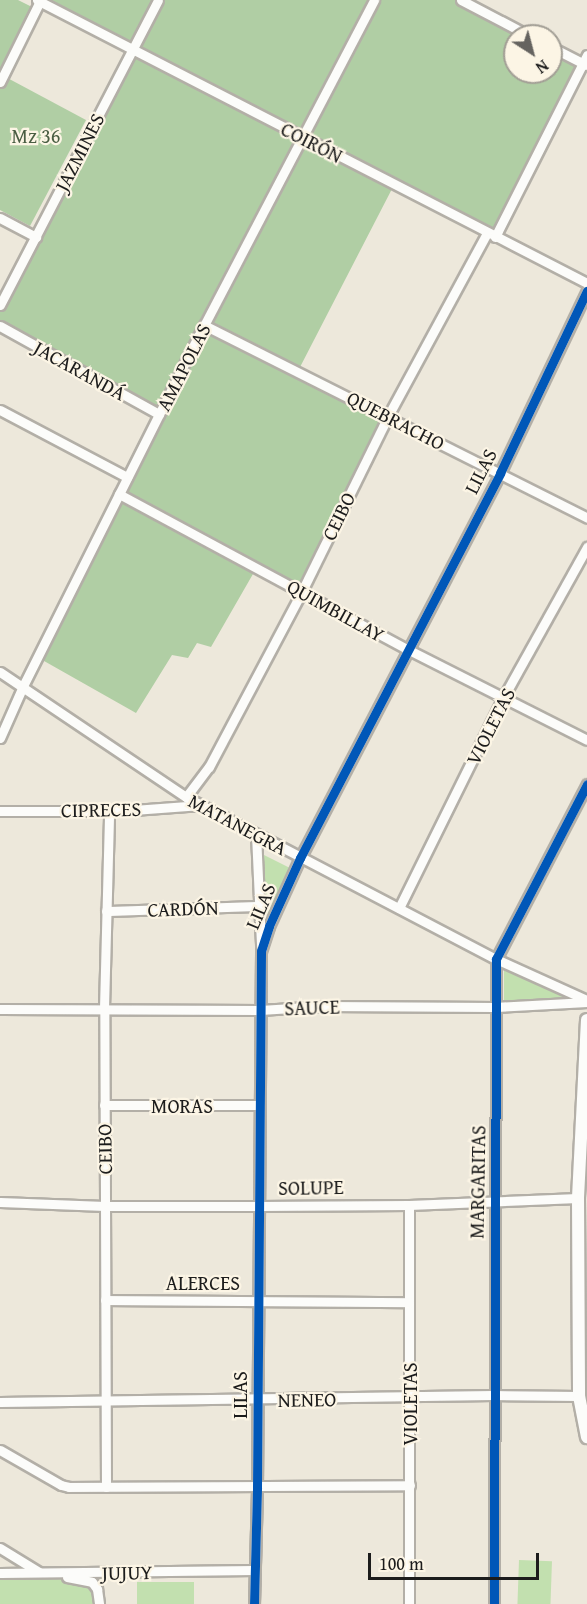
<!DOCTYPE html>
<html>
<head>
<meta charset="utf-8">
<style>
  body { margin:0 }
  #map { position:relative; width:587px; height:1604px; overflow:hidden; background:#ede8db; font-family:"Gentium Book Plus",serif }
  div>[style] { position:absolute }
  .green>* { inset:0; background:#c2e0af; transform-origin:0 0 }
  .forest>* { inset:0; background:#b0cea4 }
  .roads { filter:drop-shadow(2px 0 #b3afa7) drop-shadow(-2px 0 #b3afa7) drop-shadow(0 2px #b3afa7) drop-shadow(0 -2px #b3afa7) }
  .street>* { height:9px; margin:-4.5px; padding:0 4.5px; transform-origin:4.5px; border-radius:4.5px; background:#fcfcfa }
  .secondary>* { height:12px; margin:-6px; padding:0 6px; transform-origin:6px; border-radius:6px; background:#fcfcfa }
  .cycleway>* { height:9px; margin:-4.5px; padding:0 4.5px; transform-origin:4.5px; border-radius:4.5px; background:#0057b8 }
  span { translate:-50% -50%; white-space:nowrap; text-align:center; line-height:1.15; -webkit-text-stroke:4.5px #fcf5e5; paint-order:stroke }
  .park-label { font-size:20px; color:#4a5e43 }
  .street-label { font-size:20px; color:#1c1c1c }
  .north { position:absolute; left:503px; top:24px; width:60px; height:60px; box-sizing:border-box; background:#fcf5e5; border:2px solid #a29e95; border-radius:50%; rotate:144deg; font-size:16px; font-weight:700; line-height:24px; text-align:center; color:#1c1c1c }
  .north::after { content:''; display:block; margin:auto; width:21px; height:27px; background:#65635f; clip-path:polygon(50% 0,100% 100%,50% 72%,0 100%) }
  .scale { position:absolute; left:368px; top:1553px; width:171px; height:27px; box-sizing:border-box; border:3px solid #1c1c1c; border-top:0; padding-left:8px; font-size:18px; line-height:21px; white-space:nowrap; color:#1c1c1c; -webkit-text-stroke:4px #fcf5e5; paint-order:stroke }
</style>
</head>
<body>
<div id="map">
  <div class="green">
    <i style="clip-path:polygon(262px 854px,290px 868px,265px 926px,264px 907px)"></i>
    <i style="clip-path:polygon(504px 965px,580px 999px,504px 1002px)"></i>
    <i style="left:519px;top:1560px;width:33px;height:44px;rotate:2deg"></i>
    <i style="clip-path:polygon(0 1573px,41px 1573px,92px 1582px,99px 1604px,0 1604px)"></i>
    <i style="left:194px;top:1582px;width:22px;height:57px;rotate:90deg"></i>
  </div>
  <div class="forest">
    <i style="clip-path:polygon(0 0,18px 0,32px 7px,0 69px)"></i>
    <i style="clip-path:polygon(37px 0,461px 0,530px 36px,515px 36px,515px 72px,551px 72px,551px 47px,583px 63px,495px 237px,394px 185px,298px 371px,388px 416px,302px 591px,257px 567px,211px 647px,197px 643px,188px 658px,172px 655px,136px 713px,37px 657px,159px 414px,0 326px,0 305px,132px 49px)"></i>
    <i style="clip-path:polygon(0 74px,86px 120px,30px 226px,0 210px)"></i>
  </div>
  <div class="roads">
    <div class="street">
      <i style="left:37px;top:0;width:619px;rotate:27.23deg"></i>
      <i style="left:461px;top:0;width:78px;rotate:27.6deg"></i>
      <i style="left:551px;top:47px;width:39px;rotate:27deg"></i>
      <i style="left:0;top:82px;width:90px;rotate:-63.7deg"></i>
      <i style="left:0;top:218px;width:41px;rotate:27.8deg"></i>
      <i style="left:495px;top:237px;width:204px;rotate:-63.2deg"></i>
      <i style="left:0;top:305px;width:343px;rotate:-62.6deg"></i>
      <i style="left:204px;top:325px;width:429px;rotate:26.7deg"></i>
      <i style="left:0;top:326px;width:182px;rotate:29deg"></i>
      <i style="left:0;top:410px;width:144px;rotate:27.8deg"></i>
      <i style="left:119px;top:494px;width:329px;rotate:28.3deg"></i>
      <i style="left:409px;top:650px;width:199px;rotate:26.8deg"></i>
      <i style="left:0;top:672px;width:224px;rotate:33.9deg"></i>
      <i style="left:186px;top:797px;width:350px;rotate:27.6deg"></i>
      <i style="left:496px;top:959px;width:100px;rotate:24.3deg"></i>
      <i style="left:0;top:738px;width:57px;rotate:-66.1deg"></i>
      <i style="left:23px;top:686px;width:393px;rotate:-63.4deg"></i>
      <i style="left:199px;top:335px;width:378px;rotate:-62.4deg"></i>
      <i style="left:186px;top:797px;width:38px;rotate:-53deg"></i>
      <i style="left:209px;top:767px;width:199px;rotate:-62.1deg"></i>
      <i style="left:302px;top:591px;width:195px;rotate:-63.8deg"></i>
      <i style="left:388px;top:416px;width:208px;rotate:-61.6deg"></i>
      <i style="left:0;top:811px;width:121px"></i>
      <i style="left:121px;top:811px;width:79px;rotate:-4.3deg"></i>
      <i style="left:256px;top:834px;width:112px;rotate:87.4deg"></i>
      <i style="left:399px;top:908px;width:234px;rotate:-63.7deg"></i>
      <i style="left:503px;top:698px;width:173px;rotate:-60.9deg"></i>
      <i style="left:106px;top:911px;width:153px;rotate:-1.9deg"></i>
      <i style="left:0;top:1009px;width:260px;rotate:0.2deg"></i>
      <i style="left:260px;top:1010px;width:64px;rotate:-3.6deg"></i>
      <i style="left:324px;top:1006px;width:171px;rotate:0.3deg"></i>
      <i style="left:495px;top:1007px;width:92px;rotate:-3.1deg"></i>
      <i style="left:104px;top:1105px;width:156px"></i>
      <i style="left:0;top:1202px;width:105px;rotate:2.2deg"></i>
      <i style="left:105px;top:1206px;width:155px"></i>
      <i style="left:260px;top:1206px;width:149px;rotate:-0.4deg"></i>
      <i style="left:409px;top:1205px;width:169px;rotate:-2.4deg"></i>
      <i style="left:409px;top:1205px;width:399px;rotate:90deg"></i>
      <i style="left:105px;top:1300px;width:304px;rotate:0.4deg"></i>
      <i style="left:0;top:1402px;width:493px;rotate:-0.8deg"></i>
      <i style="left:493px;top:1395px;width:86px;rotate:0.7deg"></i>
      <i style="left:0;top:1450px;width:70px;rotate:29.8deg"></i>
      <i style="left:61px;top:1485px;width:8px;rotate:14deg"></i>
      <i style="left:69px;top:1487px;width:341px;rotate:-0.3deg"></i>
      <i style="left:106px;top:1487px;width:479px;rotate:-90.2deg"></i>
      <i style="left:104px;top:1008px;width:197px;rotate:-88.5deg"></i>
      <i style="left:0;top:1548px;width:46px;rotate:31.6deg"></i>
      <i style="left:0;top:1573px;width:254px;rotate:-0.7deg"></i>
      <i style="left:67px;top:1577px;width:25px;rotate:11deg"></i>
      <i style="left:92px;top:1582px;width:9px;rotate:54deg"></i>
      <i style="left:97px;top:1589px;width:15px;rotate:82deg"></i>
      <i style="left:254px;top:1604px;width:117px;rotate:-88.5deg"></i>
      <i style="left:257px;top:1487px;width:536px;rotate:-89.57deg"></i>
      <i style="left:261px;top:951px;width:26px;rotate:-72deg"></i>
      <i style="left:269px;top:926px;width:75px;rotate:-65.5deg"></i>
      <i style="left:300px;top:858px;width:434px;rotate:-62.5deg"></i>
      <i style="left:500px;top:473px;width:202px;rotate:-64.5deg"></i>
      <i style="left:494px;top:1604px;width:645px;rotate:-89.82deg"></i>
      <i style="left:496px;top:959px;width:197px;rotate:-62.5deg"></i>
    </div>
    <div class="secondary">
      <i style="left:587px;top:1020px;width:178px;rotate:92.9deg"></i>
      <i style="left:578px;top:1198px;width:198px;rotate:89.7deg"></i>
      <i style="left:579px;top:1396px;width:42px;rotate:79deg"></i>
    </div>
  </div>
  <div class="cycleway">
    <i style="left:254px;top:1604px;width:117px;rotate:-88.5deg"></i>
    <i style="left:257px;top:1487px;width:536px;rotate:-89.57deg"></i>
    <i style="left:261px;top:951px;width:26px;rotate:-72deg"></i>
    <i style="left:269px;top:926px;width:75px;rotate:-65.5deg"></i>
    <i style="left:300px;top:858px;width:434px;rotate:-62.5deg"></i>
    <i style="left:500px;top:473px;width:202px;rotate:-64.5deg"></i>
    <i style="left:494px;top:1604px;width:645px;rotate:-89.82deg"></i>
    <i style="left:496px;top:959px;width:197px;rotate:-62.5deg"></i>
  </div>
  <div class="park-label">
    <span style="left:36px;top:135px">Mz 36</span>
  </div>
  <div class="street-label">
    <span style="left:312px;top:142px;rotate:27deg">COIRÓN</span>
    <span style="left:79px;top:152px;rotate:-63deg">JAZMINES</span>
    <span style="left:183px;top:367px;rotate:-63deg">AMAPOLAS</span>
    <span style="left:80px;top:370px;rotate:29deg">JACARANDÁ</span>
    <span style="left:396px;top:420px;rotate:27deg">QUEBRACHO</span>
    <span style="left:480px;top:471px;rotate:-63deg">LILAS</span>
    <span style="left:338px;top:516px;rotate:-64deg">CEIBO</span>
    <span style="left:336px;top:610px;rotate:29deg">QUIMBILLAY</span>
    <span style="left:490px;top:726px;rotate:-63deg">VIOLETAS</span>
    <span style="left:101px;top:809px;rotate:-1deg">CIPRECES</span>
    <span style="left:238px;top:824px;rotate:28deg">MATANEGRA</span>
    <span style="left:260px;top:906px;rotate:-67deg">LILAS</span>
    <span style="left:183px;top:908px;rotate:-2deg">CARDÓN</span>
    <span style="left:312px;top:1007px;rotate:-2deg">SAUCE</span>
    <span style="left:182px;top:1105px">MORAS</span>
    <span style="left:104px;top:1149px;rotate:-91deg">CEIBO</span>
    <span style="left:477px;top:1182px;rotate:-89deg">MARGARITAS</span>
    <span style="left:311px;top:1187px;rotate:-1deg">SOLUPE</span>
    <span style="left:203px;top:1282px">ALERCES</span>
    <span style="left:239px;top:1395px;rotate:-90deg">LILAS</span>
    <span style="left:307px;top:1399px;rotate:-1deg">NENEO</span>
    <span style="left:409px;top:1404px;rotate:-90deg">VIOLETAS</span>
    <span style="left:127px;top:1572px;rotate:-1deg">JUJUY</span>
  </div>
  <div class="north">N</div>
  <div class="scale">100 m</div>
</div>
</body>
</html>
